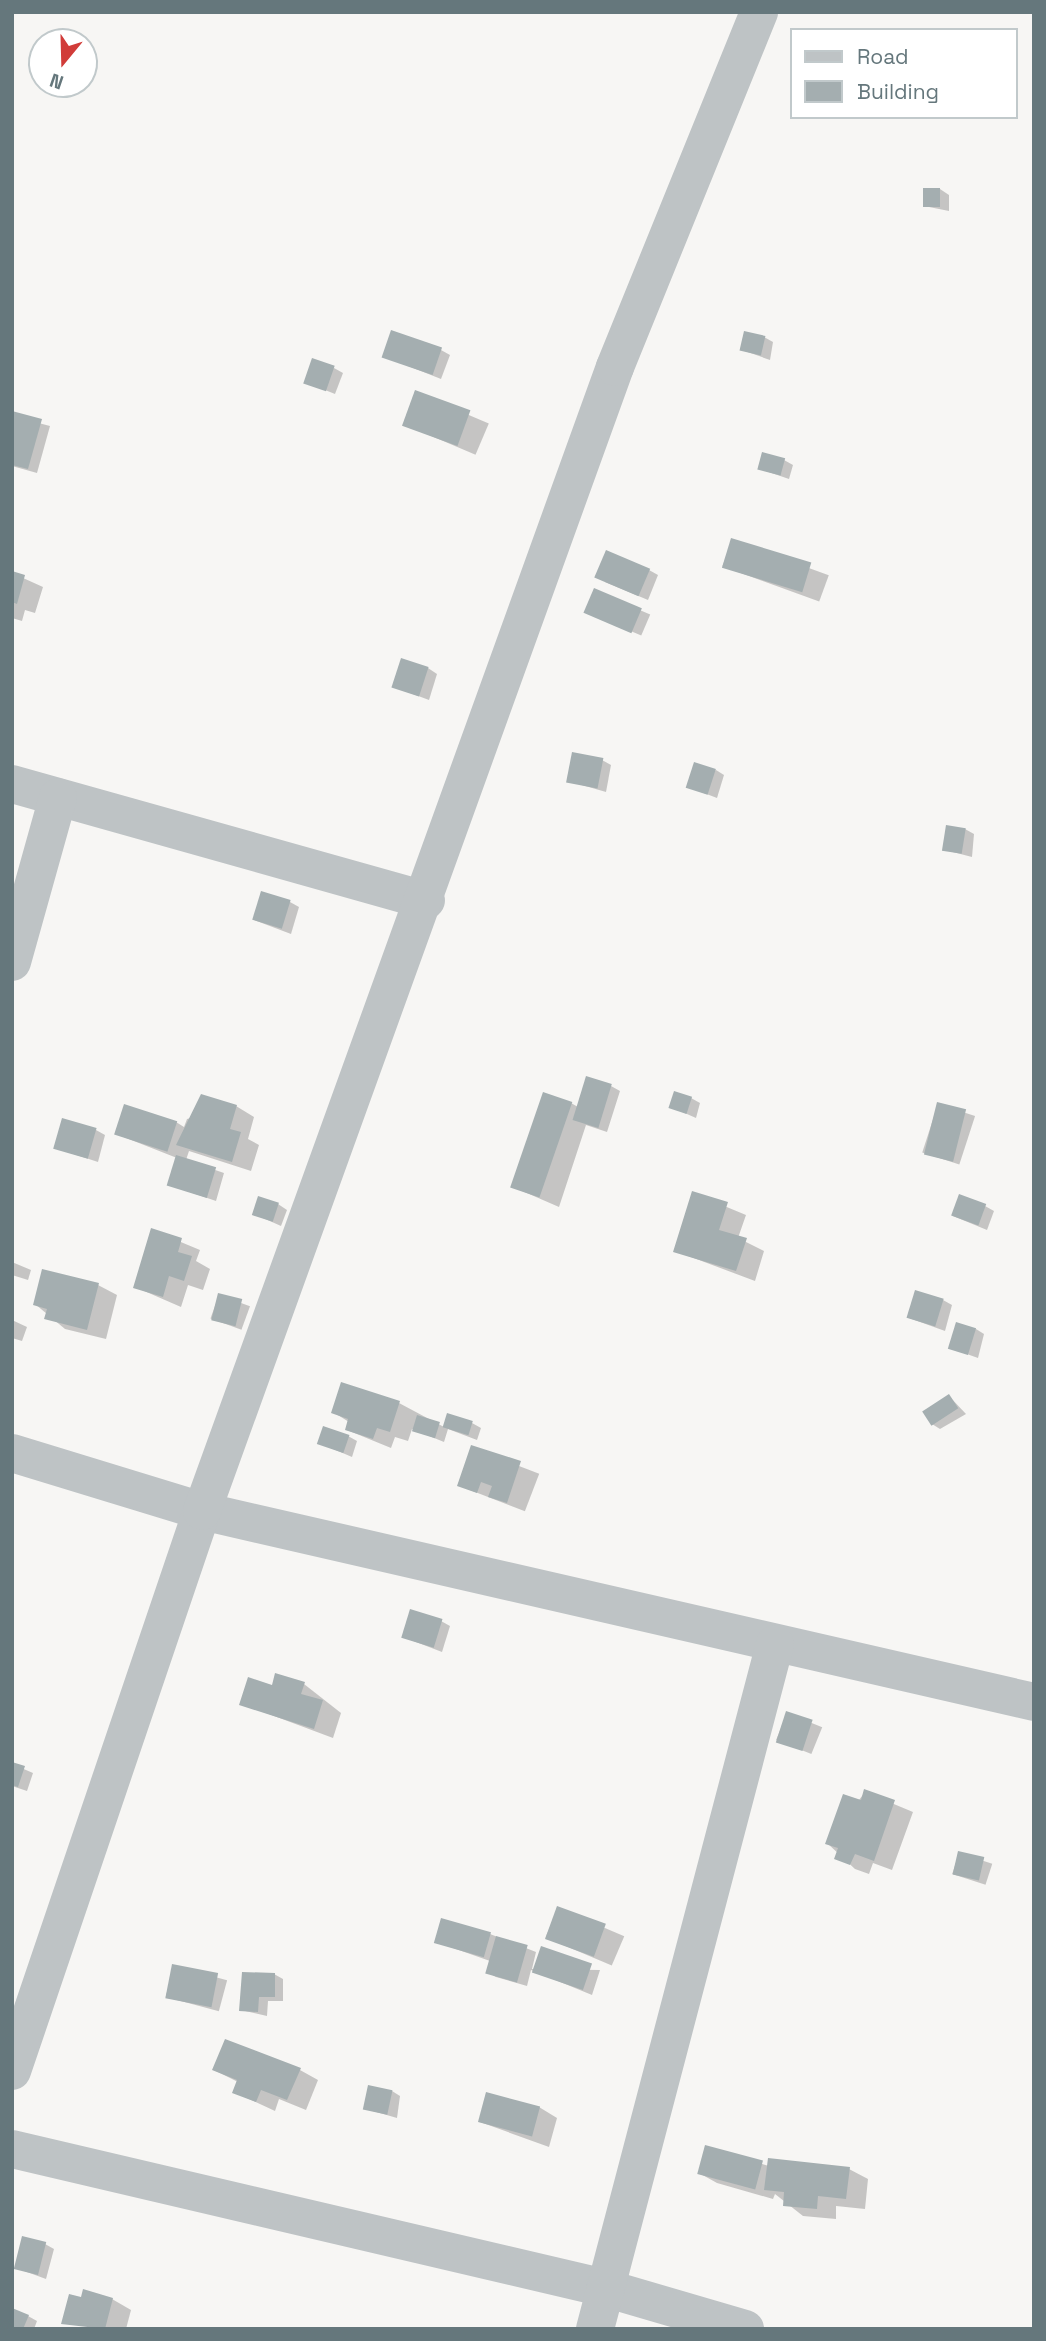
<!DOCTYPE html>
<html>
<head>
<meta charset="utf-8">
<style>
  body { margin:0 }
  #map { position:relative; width:1046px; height:2341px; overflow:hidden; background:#f7f6f4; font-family:"Space Grotesk",sans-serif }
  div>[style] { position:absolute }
  .shadow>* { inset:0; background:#0003; transform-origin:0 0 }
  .building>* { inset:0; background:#a4aeb0; transform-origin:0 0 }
  .street>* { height:38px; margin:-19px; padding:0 19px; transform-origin:19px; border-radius:19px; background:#bec3c5 }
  span { translate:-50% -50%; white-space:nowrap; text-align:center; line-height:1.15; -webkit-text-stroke:7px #fff; paint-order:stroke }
  .frame { position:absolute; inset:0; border:14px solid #65777c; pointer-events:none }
  .legend { position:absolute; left:790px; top:28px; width:228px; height:91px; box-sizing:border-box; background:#fff; border:2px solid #c1c9cb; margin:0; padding:9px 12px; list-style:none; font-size:21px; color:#65777c }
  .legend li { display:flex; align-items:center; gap:14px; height:35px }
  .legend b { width:35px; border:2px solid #c1c9cb }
  .north { position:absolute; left:28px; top:28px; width:70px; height:70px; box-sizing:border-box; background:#fff; border:2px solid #c1c9cb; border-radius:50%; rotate:199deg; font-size:19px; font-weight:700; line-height:28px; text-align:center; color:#65777c }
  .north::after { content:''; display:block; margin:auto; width:24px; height:32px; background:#d13c39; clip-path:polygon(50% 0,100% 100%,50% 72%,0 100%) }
</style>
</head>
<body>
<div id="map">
  <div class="shadow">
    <i style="clip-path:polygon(940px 189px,949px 195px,949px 211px,924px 206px)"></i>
    <i style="clip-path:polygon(764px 337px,773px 342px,770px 360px,742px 350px)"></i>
    <i style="clip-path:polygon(441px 350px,450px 355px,441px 379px,383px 356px)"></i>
    <i style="clip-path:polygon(334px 368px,343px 373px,335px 394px,305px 382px)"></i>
    <i style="left:417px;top:393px;width:78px;height:34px;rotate:23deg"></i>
    <i style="clip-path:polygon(12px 416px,50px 426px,37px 473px,12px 466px)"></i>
    <i style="clip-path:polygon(784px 460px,793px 465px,789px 479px,760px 469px)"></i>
    <i style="left:732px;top:540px;width:103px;height:28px;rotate:20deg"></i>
    <i style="clip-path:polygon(649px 570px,658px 575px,648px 600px,605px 582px)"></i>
    <i style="clip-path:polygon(12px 573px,43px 587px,35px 613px,25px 610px,22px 621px,12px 618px)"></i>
    <i style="left:595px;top:591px;width:60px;height:23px;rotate:23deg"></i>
    <i style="clip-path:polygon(428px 668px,437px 674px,429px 700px,394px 687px)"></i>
    <i style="clip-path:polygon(602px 760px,611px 765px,606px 792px,568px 781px)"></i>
    <i style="clip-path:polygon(716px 770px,724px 775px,717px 798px,688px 787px)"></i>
    <i style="clip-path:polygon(965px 829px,974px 834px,972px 857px,945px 850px)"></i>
    <i style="clip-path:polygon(290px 902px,299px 907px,291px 934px,254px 920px)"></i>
    <i style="clip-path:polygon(611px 1086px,620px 1091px,607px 1132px,586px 1125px,559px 1207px,513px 1187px,571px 1103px,578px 1107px)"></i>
    <i style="clip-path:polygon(691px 1098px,700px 1103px,696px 1118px,671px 1107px)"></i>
    <i style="left:938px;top:1104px;width:39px;height:51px;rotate:18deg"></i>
    <i style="clip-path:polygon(236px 1106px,254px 1117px,248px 1139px,259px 1145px,251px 1171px,189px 1151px,186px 1160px,224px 1173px,216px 1201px,169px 1185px,177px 1158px,116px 1134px,176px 1122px,184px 1127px,187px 1119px)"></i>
    <i style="clip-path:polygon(96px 1130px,105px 1135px,98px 1162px,55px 1148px)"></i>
    <i style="clip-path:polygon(693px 1193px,746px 1215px,738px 1238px,764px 1251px,755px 1281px,675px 1251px)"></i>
    <i style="clip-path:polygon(278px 1204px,287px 1210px,281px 1226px,254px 1214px)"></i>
    <i style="clip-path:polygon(985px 1206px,994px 1211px,987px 1230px,953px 1216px)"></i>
    <i style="clip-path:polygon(152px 1230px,200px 1250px,196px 1261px,210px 1269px,203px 1290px,188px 1285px,181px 1307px,135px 1287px)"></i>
    <i style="clip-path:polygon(12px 1262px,31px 1270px,28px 1280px,12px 1275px)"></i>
    <i style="clip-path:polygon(98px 1285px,117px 1295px,106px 1339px,65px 1329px,35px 1304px)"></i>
    <i style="left:219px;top:1295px;width:33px;height:25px;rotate:20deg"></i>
    <i style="clip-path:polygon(943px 1300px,952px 1305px,945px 1331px,909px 1318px)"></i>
    <i style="clip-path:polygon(12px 1320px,27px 1327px,22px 1341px,12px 1338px)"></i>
    <i style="clip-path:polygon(976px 1329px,984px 1334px,978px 1358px,950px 1348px)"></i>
    <i style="clip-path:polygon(949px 1396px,966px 1414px,940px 1429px,932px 1424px)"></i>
    <i style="clip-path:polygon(399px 1403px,444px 1427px,472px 1423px,481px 1428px,477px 1440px,448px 1429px,444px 1442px,412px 1429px,408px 1441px,395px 1437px,391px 1448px,347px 1430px,349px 1422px,333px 1412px)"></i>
    <i style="clip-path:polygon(348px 1436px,357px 1441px,352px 1457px,319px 1443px)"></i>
    <i style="left:472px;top:1448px;width:72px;height:40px;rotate:21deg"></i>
    <i style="clip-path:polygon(441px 1621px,450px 1626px,442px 1652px,403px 1637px)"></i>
    <i style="clip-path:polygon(304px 1684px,341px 1713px,333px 1738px,242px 1704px,273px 1687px)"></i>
    <i style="left:787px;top:1713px;width:38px;height:29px;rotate:22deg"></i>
    <i style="clip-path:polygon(12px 1764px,33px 1773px,27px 1791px,12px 1786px)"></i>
    <i style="clip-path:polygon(865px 1792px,913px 1812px,892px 1870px,873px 1863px,869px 1874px,855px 1869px,827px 1843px)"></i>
    <i style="left:959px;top:1853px;width:35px;height:22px;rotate:18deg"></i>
    <i style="left:558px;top:1908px;width:72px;height:32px;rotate:23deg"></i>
    <i style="clip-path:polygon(490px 1934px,536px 1952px,532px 1969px,600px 1970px,592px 1995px,531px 1970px,527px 1986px,496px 1977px,487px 1972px,490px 1961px,436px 1942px)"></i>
    <i style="left:174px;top:1966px;width:55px;height:32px;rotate:15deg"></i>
    <i style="clip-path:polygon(274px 1974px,283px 1979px,283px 2001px,268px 2001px,267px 2016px,241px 2010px)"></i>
    <i style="clip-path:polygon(214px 2070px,300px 2070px,318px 2080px,306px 2110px,279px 2099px,275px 2111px,234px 2092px,238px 2082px)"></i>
    <i style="clip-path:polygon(392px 2091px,400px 2096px,397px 2118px,366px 2109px)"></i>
    <i style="clip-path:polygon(539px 2107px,557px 2118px,549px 2147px,480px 2122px)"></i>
    <i style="clip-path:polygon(706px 2147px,769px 2166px,849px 2169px,868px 2179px,865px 2209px,836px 2206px,836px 2219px,803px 2216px,775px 2194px,773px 2199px,717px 2183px,699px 2173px)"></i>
    <i style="clip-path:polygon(45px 2244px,54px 2249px,46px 2279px,16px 2268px)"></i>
    <i style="clip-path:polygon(112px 2299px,131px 2310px,126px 2329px,63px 2323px)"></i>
    <i style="clip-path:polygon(28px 2316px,37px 2321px,34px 2329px,12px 2329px)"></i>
  </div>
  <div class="building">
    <i style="left:923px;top:188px;width:17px;height:19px"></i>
    <i style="left:391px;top:330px;width:54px;height:29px;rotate:19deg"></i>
    <i style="left:744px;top:331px;width:22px;height:20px;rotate:13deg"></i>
    <i style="left:312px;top:358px;width:24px;height:27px;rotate:19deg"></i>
    <i style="left:415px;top:390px;width:59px;height:38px;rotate:20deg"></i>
    <i style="clip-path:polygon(12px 411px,42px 419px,28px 469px,12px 465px)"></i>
    <i style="left:762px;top:452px;width:24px;height:18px;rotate:15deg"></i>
    <i style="left:731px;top:538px;width:84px;height:31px;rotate:17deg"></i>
    <i style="left:606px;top:550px;width:48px;height:30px;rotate:23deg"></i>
    <i style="clip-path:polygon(12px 571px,25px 575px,17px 604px,12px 602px)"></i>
    <i style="left:594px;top:588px;width:52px;height:27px;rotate:23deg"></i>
    <i style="left:401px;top:658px;width:29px;height:31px;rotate:18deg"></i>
    <i style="left:572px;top:752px;width:32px;height:31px;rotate:11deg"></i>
    <i style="left:694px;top:762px;width:23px;height:27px;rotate:18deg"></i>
    <i style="left:946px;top:825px;width:20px;height:26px;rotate:9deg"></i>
    <i style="left:261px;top:891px;width:31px;height:30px;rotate:17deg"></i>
    <i style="left:586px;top:1076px;width:27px;height:46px;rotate:17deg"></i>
    <i style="left:674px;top:1091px;width:19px;height:18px;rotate:18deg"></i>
    <i style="left:543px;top:1092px;width:31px;height:101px;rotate:19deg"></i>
    <i style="clip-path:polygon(201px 1094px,237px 1105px,230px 1129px,241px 1132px,232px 1162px,176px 1145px)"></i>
    <i style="left:937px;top:1102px;width:30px;height:54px;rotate:14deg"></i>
    <i style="left:124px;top:1104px;width:56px;height:32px;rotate:18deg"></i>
    <i style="left:62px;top:1118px;width:36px;height:32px;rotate:16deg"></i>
    <i style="left:176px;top:1155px;width:42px;height:32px;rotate:17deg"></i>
    <i style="clip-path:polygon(692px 1191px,728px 1202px,719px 1230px,747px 1238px,736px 1271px,673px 1252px)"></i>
    <i style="left:959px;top:1194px;width:29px;height:23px;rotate:20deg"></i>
    <i style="left:258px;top:1196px;width:22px;height:20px;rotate:18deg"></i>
    <i style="clip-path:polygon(151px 1228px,182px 1238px,178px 1252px,192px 1256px,184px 1281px,169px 1276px,163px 1297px,133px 1288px)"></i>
    <i style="clip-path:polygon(42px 1269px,99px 1283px,87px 1330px,44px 1319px,47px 1309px,33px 1305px)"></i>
    <i style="left:915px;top:1290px;width:30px;height:29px;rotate:17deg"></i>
    <i style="left:218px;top:1293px;width:25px;height:28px;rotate:14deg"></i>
    <i style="left:956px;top:1322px;width:21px;height:28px;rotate:17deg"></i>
    <i style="clip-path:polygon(341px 1382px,400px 1401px,390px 1432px,377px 1428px,373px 1439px,345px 1430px,348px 1419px,331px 1413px)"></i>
    <i style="left:949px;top:1394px;width:17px;height:32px;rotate:57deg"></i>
    <i style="left:447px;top:1413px;width:27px;height:15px;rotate:17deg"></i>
    <i style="left:417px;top:1415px;width:24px;height:17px;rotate:17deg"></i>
    <i style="left:323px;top:1426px;width:28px;height:19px;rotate:19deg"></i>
    <i style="clip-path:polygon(471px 1445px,521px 1461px,507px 1503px,488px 1497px,492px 1486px,481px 1482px,477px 1493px,457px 1486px)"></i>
    <i style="left:410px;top:1609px;width:34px;height:30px;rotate:17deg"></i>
    <i style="clip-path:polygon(275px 1673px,305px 1682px,301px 1694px,323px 1700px,314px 1729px,239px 1705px,248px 1677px,272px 1685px)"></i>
    <i style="left:786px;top:1711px;width:28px;height:33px;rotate:18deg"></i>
    <i style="clip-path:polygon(12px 1762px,25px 1766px,18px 1787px,12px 1785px)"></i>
    <i style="clip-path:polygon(864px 1789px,895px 1800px,874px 1861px,855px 1854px,850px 1865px,834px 1859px,838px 1848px,825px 1844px,843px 1794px,861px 1800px)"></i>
    <i style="left:958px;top:1851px;width:27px;height:24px;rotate:13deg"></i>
    <i style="left:557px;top:1906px;width:52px;height:35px;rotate:20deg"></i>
    <i style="left:441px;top:1918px;width:52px;height:26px;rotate:16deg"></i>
    <i style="left:496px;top:1936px;width:33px;height:39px;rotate:16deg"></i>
    <i style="left:541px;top:1946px;width:54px;height:28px;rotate:19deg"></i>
    <i style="left:172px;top:1964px;width:47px;height:35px;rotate:11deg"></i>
    <i style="clip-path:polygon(242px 1972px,275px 1973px,275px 1997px,259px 1997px,258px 2012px,239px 2011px)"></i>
    <i style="clip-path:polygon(225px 2039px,301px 2068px,287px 2100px,261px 2090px,256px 2102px,232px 2093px,237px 2080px,212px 2070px)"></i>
    <i style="left:368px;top:2085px;width:25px;height:25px;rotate:12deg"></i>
    <i style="left:486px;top:2092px;width:56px;height:31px;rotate:15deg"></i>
    <i style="left:705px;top:2145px;width:60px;height:30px;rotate:15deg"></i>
    <i style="clip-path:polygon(768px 2158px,850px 2167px,846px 2199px,818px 2196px,817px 2209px,783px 2206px,784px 2192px,764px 2190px)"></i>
    <i style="left:22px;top:2236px;width:25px;height:34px;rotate:14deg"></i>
    <i style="clip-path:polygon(83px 2289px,113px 2298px,105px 2329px,61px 2324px,69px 2294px,81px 2297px)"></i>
    <i style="clip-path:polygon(12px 2308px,29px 2315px,23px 2329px,12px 2329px)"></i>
  </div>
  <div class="street">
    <i style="left:12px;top:784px;width:430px;rotate:15.7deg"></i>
    <i style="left:12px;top:962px;width:171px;rotate:-74.4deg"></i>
    <i style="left:12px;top:1453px;width:199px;rotate:17deg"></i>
    <i style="left:202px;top:1511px;width:854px;rotate:12.93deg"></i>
    <i style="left:12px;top:2071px;width:591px;rotate:-71.26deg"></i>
    <i style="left:202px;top:1511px;width:1216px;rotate:-70.15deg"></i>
    <i style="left:615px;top:367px;width:383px;rotate:-67.9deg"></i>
    <i style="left:12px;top:2149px;width:609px;rotate:13.19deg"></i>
    <i style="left:605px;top:2288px;width:146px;rotate:16.3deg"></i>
    <i style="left:595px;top:2329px;width:708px;rotate:-75.28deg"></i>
  </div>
  <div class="frame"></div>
  <ul class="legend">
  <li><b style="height:9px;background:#bec3c5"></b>Road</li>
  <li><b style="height:19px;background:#a4aeb0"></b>Building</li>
  </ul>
  <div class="north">N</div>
</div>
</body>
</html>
